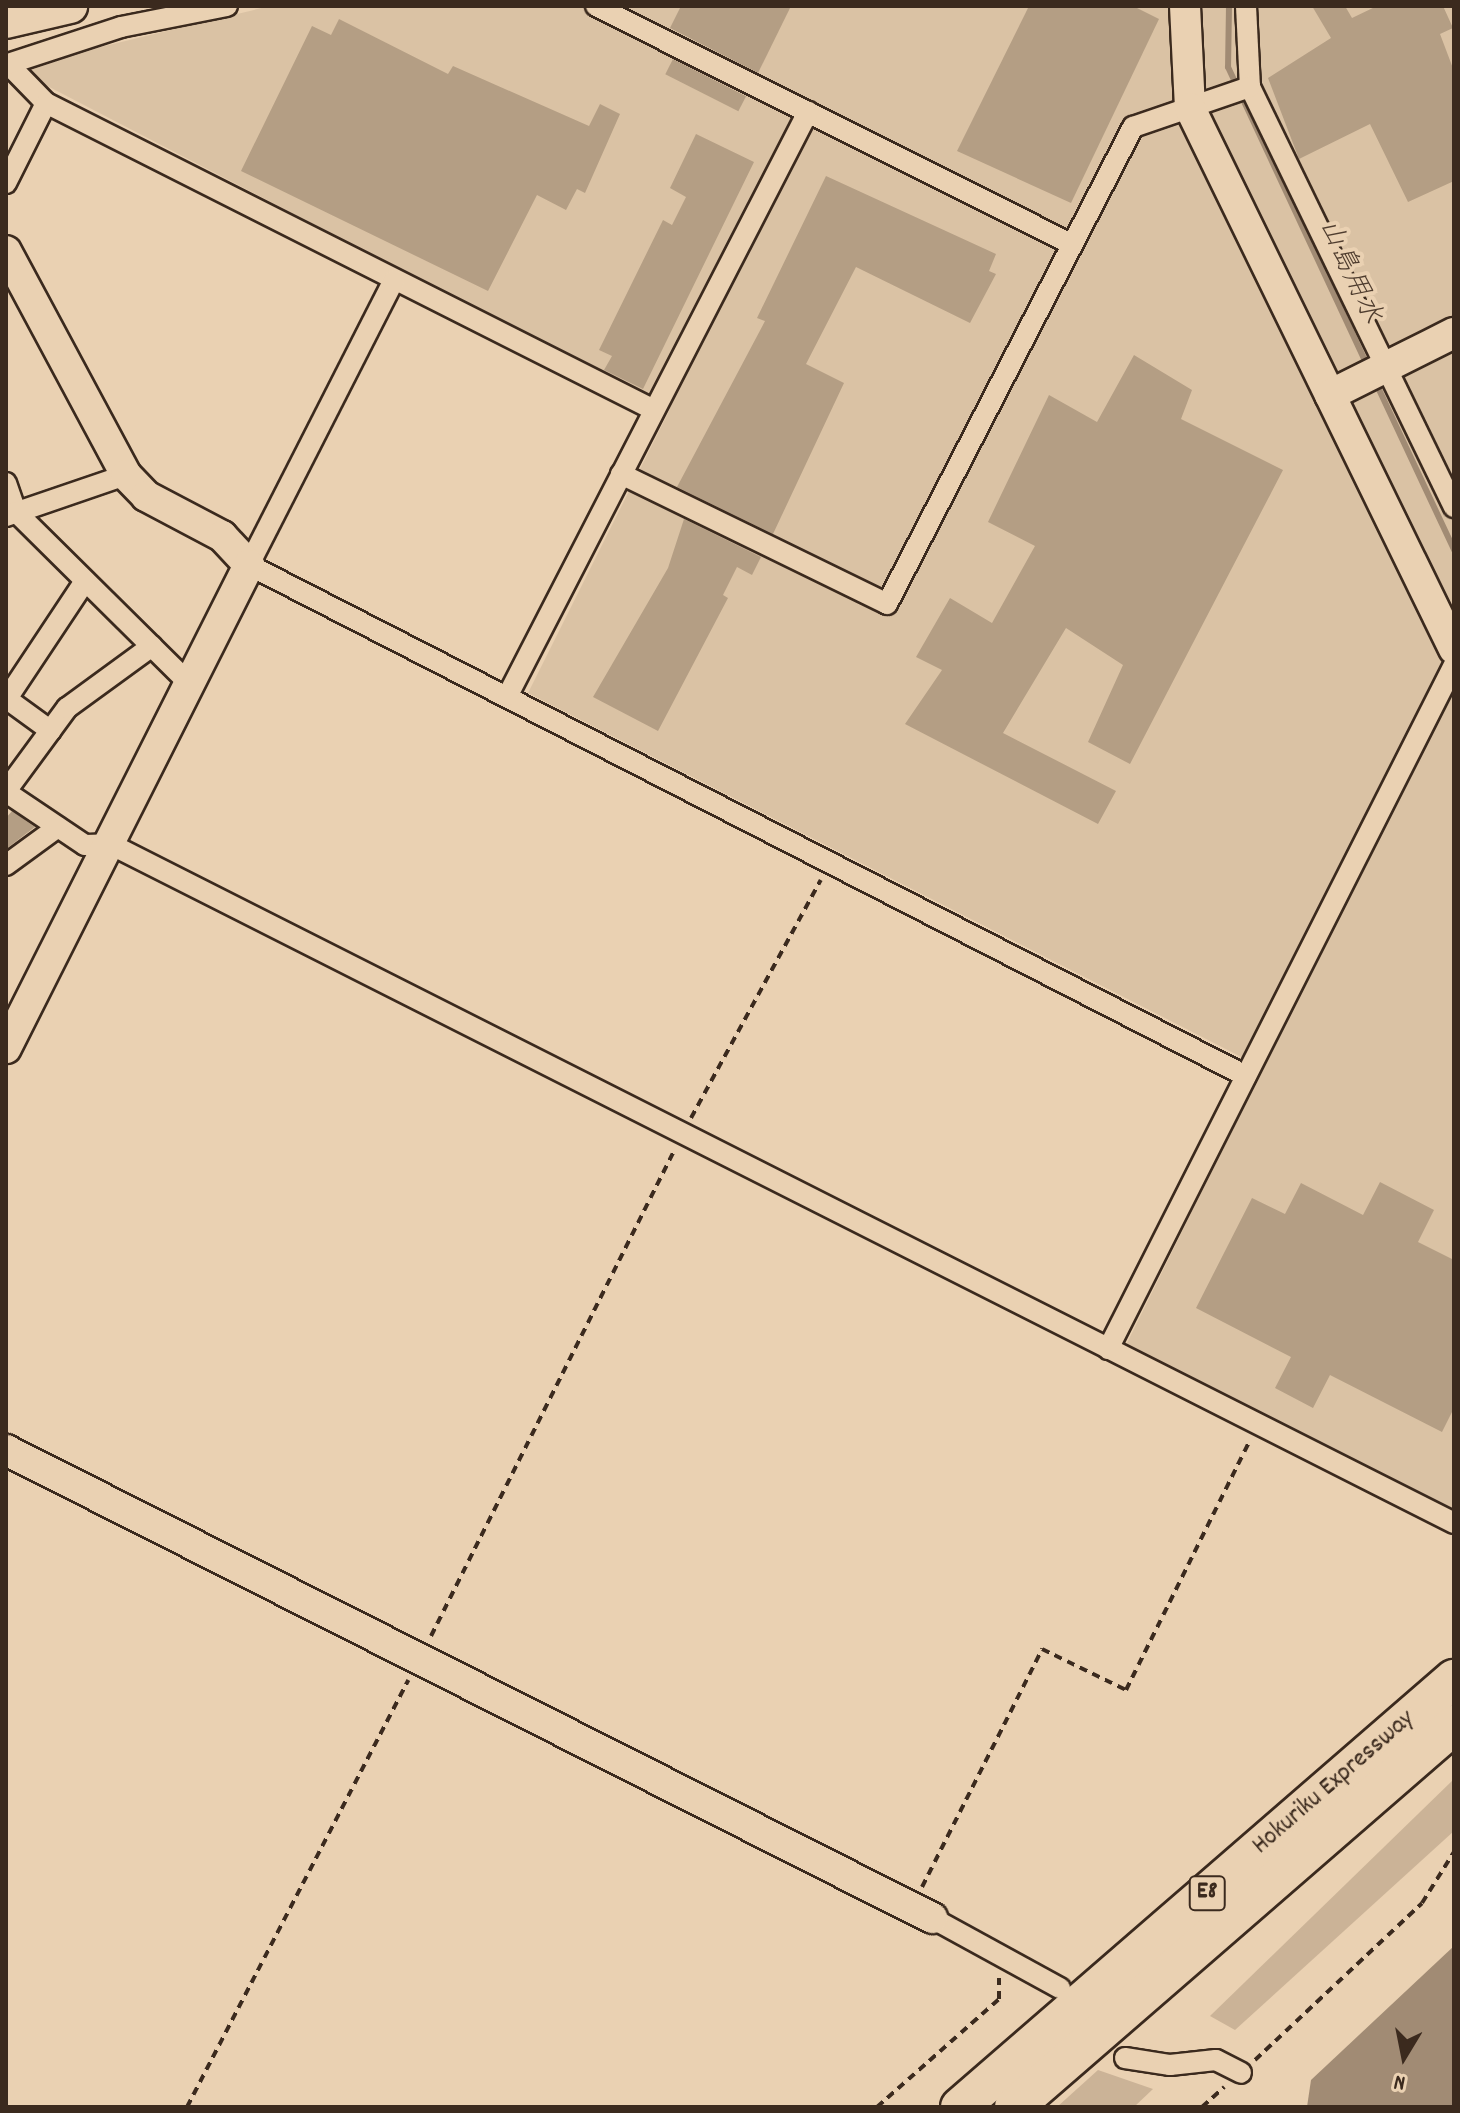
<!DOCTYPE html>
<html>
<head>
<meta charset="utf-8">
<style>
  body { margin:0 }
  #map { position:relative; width:1460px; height:2113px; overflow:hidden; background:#ead1b2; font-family:Dekko,"Klee One",sans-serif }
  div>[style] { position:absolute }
  .built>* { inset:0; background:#dac2a4 }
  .green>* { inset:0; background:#cbb397 }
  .water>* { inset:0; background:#a18b74 }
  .stream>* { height:6px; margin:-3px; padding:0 3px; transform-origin:3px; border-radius:3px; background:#a18b74 }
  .building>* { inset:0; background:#b49e84; transform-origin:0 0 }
  .path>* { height:4px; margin-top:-2px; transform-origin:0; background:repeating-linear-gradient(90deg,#3b2a1e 0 8px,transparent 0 14px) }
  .roads { filter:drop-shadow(2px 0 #3b2a1e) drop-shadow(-2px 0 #3b2a1e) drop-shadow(0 2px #3b2a1e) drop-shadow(0 -2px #3b2a1e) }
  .street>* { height:20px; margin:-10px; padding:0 10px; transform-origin:10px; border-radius:10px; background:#ead1b2 }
  .secondary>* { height:30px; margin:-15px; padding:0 15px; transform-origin:15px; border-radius:15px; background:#ead1b2 }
  .primary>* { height:34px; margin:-17px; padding:0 17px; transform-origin:17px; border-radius:17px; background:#ead1b2 }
  .highway>* { height:38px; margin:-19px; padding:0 19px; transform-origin:19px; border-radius:19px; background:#ead1b2 }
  span { translate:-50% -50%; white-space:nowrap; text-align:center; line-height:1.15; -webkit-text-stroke:8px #ead1b2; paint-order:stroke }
  .shield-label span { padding:2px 6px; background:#ead1b2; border:2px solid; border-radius:6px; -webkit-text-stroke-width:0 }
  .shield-label { font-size:24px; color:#3b2a1e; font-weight:700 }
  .street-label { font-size:26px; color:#3b2a1e }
  .water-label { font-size:28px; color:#4f3d2f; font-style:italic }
  .frame { position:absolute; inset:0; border:8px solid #3b2a1e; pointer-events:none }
  .north { position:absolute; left:1364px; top:2017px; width:80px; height:80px; -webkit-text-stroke:6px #ead1b2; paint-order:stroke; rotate:190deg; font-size:22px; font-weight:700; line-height:32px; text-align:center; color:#3b2a1e }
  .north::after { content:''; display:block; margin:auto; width:28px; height:36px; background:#3b2a1e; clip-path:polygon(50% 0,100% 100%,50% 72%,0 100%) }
</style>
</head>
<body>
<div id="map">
  <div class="built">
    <i style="clip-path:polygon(270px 6px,1454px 6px,1454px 1509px,1126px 1345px,1263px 1068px,528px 693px,670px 409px,32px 78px,30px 64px)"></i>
  </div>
  <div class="green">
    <i style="clip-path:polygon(1454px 1779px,1454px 1831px,1235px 2030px,1210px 2016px)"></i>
    <i style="clip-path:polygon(1098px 2070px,1153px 2089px,1134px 2107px,1057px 2107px)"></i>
  </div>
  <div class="water">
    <i style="clip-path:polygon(1454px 1946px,1454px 2107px,1307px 2107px,1311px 2080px)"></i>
  </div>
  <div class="stream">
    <i style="left:1229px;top:6px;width:61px;rotate:90.9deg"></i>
    <i style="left:1228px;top:67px;width:331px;rotate:65deg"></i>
    <i style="left:1375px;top:381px;width:187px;rotate:64.9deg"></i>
  </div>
  <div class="building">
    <i style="clip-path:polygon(681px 6px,791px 6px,758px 73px,670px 28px)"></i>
    <i style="clip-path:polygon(1029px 6px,1133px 6px,1159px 19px,1071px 203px,957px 151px)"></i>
    <i style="clip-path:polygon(1312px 6px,1345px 6px,1352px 18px,1377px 6px,1443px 6px,1453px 28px,1440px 34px,1454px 71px,1454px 181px,1408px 202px,1370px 124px,1299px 159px,1268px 78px,1331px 38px)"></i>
    <i style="clip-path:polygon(339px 19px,448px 74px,453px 66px,589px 126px,600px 104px,620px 114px,585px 193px,577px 189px,566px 210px,537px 195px,488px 291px,241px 171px,312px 26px,331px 35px)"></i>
    <i style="left:673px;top:59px;width:82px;height:17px;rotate:27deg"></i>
    <i style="clip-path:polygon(696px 134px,754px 162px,643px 389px,604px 370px,612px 356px,599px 350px,663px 220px,672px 225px,686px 197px,670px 188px)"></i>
    <i style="clip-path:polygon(826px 176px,996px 254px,989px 271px,996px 274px,970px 323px,856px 267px,806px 364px,844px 383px,773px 534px,677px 487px,765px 321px,757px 318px)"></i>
    <i style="clip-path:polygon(1134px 355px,1192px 390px,1181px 419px,1283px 470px,1130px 764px,1088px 742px,1123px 665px,1066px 628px,1003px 733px,1116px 791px,1098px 824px,905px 724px,942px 670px,916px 657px,950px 598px,992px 623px,1035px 546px,988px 522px,1049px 395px,1097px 422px)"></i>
    <i style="clip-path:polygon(684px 519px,761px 557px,752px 575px,737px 567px,723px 595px,728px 598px,658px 731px,593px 697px,668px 568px)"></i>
    <i style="clip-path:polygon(12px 811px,35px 827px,6px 849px,6px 818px)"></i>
    <i style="clip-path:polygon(1380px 1182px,1434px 1210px,1418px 1242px,1454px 1260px,1454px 1408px,1442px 1432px,1330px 1375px,1313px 1408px,1275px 1388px,1291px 1357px,1196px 1308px,1252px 1198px,1285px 1214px,1301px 1183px,1363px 1215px)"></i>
  </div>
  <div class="path">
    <i style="left:691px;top:1118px;width:271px;rotate:-61.4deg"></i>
    <i style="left:431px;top:1636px;width:542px;rotate:-63.39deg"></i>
    <i style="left:922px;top:1887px;width:267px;rotate:-63.2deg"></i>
    <i style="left:1042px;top:1649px;width:93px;rotate:26deg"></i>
    <i style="left:1126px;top:1690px;width:279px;rotate:-63.6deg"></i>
    <i style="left:1255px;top:2060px;width:229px;rotate:-43.2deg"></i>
    <i style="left:1422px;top:1903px;width:60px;rotate:-57.9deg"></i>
    <i style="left:187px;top:2107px;width:481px;rotate:-62.6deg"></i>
    <i style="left:877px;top:2107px;width:163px;rotate:-41.5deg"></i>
    <i style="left:999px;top:1999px;width:21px;rotate:-90deg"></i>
    <i style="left:1202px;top:2107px;width:30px;rotate:-42deg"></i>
  </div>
  <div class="roads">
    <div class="street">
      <i style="left:596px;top:6px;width:531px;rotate:26.61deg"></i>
      <i style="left:1246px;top:6px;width:81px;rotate:87.2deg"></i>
      <i style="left:1250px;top:87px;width:467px;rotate:64.1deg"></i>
      <i style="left:46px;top:103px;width:54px;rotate:-134.3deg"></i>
      <i style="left:8px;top:64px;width:119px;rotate:-18.1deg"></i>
      <i style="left:121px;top:27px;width:108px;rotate:-11.2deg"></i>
      <i style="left:6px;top:183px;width:89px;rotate:-63.4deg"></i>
      <i style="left:46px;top:103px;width:681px;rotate:26.79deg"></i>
      <i style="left:394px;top:280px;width:320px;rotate:117deg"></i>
      <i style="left:249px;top:565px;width:1120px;rotate:27.14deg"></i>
      <i style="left:621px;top:474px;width:296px;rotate:26deg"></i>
      <i style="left:887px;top:604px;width:537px;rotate:-62.72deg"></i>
      <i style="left:1133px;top:127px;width:124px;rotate:-18.9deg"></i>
      <i style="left:6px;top:483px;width:31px;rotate:71deg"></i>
      <i style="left:16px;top:512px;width:245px;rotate:44.7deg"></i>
      <i style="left:6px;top:516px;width:127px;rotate:-18.9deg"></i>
      <i style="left:508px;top:695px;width:656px;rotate:-62.77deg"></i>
      <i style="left:7px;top:699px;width:54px;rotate:36deg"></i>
      <i style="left:6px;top:700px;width:143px;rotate:-56.4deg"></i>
      <i style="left:6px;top:791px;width:103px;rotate:-53.7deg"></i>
      <i style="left:67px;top:708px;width:105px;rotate:-36.1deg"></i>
      <i style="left:6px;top:792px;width:95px;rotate:33.9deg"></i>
      <i style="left:85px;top:845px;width:25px;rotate:-2deg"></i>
      <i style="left:110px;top:844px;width:1506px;rotate:26.8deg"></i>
      <i style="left:6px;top:865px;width:64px;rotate:-36.2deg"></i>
      <i style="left:1108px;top:1349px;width:767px;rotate:-63.17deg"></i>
      <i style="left:932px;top:1918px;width:146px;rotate:28.7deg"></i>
      <i style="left:1125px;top:2058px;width:46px;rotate:8.8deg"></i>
      <i style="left:1170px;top:2065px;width:46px;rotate:-6.2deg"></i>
      <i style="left:1216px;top:2060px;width:28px;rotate:27deg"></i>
    </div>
    <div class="secondary">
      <i style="left:1185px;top:6px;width:102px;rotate:87.2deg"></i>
      <i style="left:1190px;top:108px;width:602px;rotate:63.99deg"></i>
      <i style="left:6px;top:251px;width:254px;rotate:61.8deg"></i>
      <i style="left:126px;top:475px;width:29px;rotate:46deg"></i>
      <i style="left:146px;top:496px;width:86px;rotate:27.8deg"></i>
      <i style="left:222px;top:536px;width:40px;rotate:47deg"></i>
      <i style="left:249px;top:565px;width:541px;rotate:116.71deg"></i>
      <i style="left:1330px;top:395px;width:139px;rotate:-26.6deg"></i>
      <i style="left:6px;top:1450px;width:1038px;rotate:26.81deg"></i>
    </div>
    <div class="primary">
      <i style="left:6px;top:21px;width:66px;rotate:-13.2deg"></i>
    </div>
    <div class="highway">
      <i style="left:960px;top:2107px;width:654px;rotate:-40.91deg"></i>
      <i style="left:1014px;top:2107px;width:583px;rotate:-40.96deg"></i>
    </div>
  </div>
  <div class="shield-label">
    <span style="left:1207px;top:1893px">E8</span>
  </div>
  <div class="street-label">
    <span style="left:1334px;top:1783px;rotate:-41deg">Hokuriku Expressway</span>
  </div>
  <div class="water-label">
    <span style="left:1348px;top:272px;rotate:65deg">山島用水</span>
  </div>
  <div class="frame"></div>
  <div class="north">N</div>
</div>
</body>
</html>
